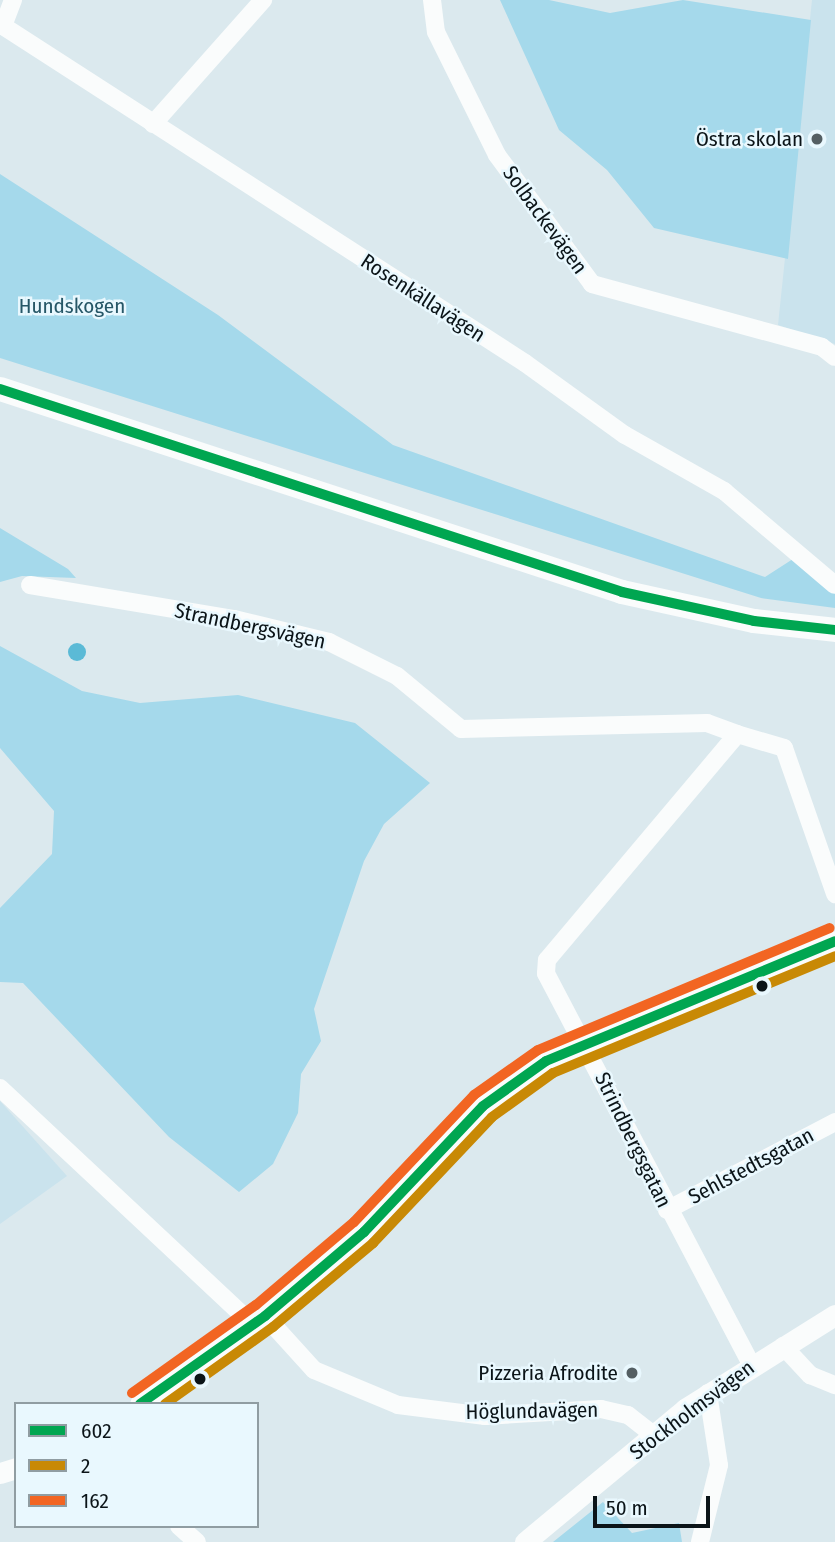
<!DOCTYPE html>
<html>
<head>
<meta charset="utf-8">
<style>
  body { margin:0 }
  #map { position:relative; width:835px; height:1542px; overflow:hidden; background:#dbe9ee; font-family:"Fira Sans Condensed",sans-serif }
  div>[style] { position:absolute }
  .built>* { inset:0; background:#cae3ed }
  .green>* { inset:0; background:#a5d9eb }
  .water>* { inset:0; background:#5bbad6 }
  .round { border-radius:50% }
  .minor>* { height:18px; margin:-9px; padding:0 9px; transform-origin:9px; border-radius:9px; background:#fafcfc }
  .tertiary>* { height:21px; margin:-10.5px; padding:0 10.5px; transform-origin:10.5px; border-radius:10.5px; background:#fafcfc }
  .secondary>* { height:24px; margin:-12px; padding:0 12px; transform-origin:12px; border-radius:12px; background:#fafcfc }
  .bus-1>* { height:10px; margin:-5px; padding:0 5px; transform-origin:5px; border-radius:5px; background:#00a651 }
  .bus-2>* { height:10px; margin:-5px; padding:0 5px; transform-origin:5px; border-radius:5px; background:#c88905 }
  .bus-3>* { height:10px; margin:-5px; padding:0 5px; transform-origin:5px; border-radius:5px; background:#f26522 }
  .dots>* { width:19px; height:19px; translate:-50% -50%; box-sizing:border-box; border:4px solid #e9f8fe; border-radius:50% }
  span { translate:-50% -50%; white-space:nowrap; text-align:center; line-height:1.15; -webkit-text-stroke:5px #e9f8fe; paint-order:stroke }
  .poi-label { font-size:21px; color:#0b1418 }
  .right { translate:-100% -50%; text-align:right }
  .street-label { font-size:21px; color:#0b1418 }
  .park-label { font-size:21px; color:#265767 }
  .legend { position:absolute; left:14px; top:1402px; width:245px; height:126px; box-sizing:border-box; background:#e9f8fe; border:2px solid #909da2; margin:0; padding:9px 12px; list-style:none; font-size:21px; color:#0b1418 }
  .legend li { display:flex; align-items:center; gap:14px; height:35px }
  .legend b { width:35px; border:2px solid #909da2 }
  .scale { position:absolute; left:593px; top:1496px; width:117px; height:32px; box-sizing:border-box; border:4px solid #0b1418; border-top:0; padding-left:9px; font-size:21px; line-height:24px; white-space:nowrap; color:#0b1418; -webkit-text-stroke:5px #e9f8fe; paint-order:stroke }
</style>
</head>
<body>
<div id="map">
  <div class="built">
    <i style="clip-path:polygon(812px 0,835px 0,835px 344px,778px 325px)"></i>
    <i style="clip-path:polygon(0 1101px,67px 1176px,0 1224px)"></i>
  </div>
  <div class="green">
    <i style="clip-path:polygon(500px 0,549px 0,610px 13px,683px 0,811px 20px,788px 259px,654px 228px,607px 170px,559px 130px)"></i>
    <i style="clip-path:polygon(0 174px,218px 315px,393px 445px,765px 577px,796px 557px,835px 580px,835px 608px,761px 598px,0 358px)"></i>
    <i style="clip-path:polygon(0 528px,68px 569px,76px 578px,22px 576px,0 582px)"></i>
    <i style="clip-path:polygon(0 646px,82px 691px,140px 703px,238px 695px,355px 723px,430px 783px,384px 824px,364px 861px,314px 1009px,321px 1041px,301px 1074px,298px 1113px,273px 1164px,239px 1192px,169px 1137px,23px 983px,0 982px,0 908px,52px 854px,54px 811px,0 748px)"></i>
    <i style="clip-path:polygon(603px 1502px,632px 1533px,679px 1523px,682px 1542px,553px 1542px)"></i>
  </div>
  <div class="water">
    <i class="round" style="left:68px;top:643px;width:18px;height:18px"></i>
  </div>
  <div class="minor">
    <i style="left:432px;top:0;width:32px;rotate:83deg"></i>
    <i style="left:436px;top:32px;width:137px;rotate:63.6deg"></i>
    <i style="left:497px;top:155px;width:160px;rotate:53.6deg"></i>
    <i style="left:592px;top:284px;width:238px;rotate:15.3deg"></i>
    <i style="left:822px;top:347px;width:16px;rotate:38deg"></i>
    <i style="left:0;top:24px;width:625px;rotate:32.85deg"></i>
    <i style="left:525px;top:363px;width:123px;rotate:35.8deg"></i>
    <i style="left:625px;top:435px;width:114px;rotate:29.5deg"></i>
    <i style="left:724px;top:491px;width:145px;rotate:40.3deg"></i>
    <i style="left:3px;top:26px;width:28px;rotate:-69deg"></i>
    <i style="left:153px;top:124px;width:166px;rotate:-48.4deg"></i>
    <i style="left:30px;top:585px;width:207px;rotate:9.5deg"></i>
    <i style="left:234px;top:619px;width:98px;rotate:13.6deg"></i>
    <i style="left:329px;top:642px;width:76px;rotate:26.6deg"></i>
    <i style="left:397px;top:676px;width:83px;rotate:39.6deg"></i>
    <i style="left:461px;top:729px;width:246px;rotate:-1.4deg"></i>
    <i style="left:707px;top:723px;width:32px;rotate:20deg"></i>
    <i style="left:0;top:1088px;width:347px;rotate:43.1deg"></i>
    <i style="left:667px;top:1210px;width:190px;rotate:-27.6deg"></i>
    <i style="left:265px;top:1316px;width:73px;rotate:47.8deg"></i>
    <i style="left:314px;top:1370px;width:91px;rotate:22.6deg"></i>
    <i style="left:398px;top:1405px;width:88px;rotate:7.2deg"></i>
    <i style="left:485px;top:1416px;width:116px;rotate:-3.5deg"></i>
    <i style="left:601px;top:1409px;width:28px;rotate:13deg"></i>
    <i style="left:628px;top:1415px;width:33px;rotate:38deg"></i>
    <i style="left:783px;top:1346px;width:40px;rotate:47deg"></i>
    <i style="left:810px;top:1375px;width:27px;rotate:22deg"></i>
    <i style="left:751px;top:1364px;width:441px;rotate:-117.7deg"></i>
    <i style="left:546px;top:973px;width:13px;rotate:-86deg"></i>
    <i style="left:547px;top:960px;width:295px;rotate:-49.9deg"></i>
    <i style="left:737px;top:734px;width:49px;rotate:16.6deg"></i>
    <i style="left:784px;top:748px;width:155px;rotate:70.7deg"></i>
    <i style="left:179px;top:1526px;width:24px;rotate:42deg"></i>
    <i style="left:700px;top:1542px;width:79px;rotate:-76.1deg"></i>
    <i style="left:719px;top:1465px;width:73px;rotate:-98.7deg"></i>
  </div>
  <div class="tertiary">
    <i style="left:140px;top:1404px;width:153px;rotate:-35.1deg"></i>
    <i style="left:265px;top:1316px;width:130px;rotate:-40.3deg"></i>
    <i style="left:364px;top:1232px;width:173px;rotate:-46.6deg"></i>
    <i style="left:483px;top:1106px;width:77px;rotate:-35.5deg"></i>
    <i style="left:546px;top:1061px;width:313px;rotate:-22.5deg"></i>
    <i style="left:0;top:1473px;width:17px;rotate:-17deg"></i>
    <i style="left:525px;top:1542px;width:208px;rotate:-39.7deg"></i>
    <i style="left:685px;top:1409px;width:177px;rotate:-32.1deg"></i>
  </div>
  <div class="secondary">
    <i style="left:0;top:389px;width:654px;rotate:18.07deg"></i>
    <i style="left:622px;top:592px;width:135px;rotate:12.4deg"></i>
    <i style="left:754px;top:621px;width:81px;rotate:6.3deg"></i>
  </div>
  <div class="bus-1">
    <i style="left:0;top:389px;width:654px;rotate:18.07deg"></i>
    <i style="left:622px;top:592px;width:135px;rotate:12.4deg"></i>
    <i style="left:754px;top:621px;width:81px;rotate:6.3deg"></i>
    <i style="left:140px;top:1404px;width:153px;rotate:-35.1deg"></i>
    <i style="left:265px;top:1316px;width:130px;rotate:-40.3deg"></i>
    <i style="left:364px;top:1232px;width:173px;rotate:-46.6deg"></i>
    <i style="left:483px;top:1106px;width:77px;rotate:-35.5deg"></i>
    <i style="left:546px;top:1061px;width:313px;rotate:-22.5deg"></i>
  </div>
  <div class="bus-2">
    <i style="left:165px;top:1404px;width:133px;rotate:-35.5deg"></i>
    <i style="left:273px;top:1327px;width:131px;rotate:-40deg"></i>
    <i style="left:373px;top:1243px;width:173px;rotate:-46.6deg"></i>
    <i style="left:492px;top:1117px;width:75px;rotate:-35.8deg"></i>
    <i style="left:553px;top:1073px;width:305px;rotate:-22.5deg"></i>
  </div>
  <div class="bus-3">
    <i style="left:132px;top:1393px;width:152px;rotate:-35.4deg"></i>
    <i style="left:256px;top:1305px;width:128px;rotate:-40.3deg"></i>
    <i style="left:354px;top:1222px;width:175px;rotate:-46.6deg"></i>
    <i style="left:474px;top:1095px;width:78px;rotate:-35.1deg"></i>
    <i style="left:538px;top:1050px;width:316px;rotate:-22.7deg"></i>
  </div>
  <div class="dots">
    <i style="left:817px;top:139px;background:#545f63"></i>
    <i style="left:762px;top:986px;background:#0b1418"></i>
    <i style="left:632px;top:1373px;background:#545f63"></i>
    <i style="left:200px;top:1379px;background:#0b1418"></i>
  </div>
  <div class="poi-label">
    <span class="right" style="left:803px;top:139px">Östra skolan</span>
    <span class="right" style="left:618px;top:1373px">Pizzeria Afrodite</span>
  </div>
  <div class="street-label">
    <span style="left:545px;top:220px;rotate:54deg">Solbackevägen</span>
    <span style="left:423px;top:298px;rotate:33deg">Rosenkällavägen</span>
    <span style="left:250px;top:626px;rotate:12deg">Strandbergsvägen</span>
    <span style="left:633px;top:1140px;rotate:64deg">Strindbergsgatan</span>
    <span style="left:751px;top:1166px;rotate:-28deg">Sehlstedtsgatan</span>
    <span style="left:692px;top:1410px;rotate:-37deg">Stockholmsvägen</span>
    <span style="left:532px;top:1411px;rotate:-1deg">Höglundavägen</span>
  </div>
  <div class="park-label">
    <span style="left:72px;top:306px">Hundskogen</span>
  </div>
  <ul class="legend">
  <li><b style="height:9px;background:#00a651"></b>602</li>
  <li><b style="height:9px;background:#c88905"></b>2</li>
  <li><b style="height:9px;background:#f26522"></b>162</li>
  </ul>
  <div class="scale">50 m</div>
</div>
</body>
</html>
